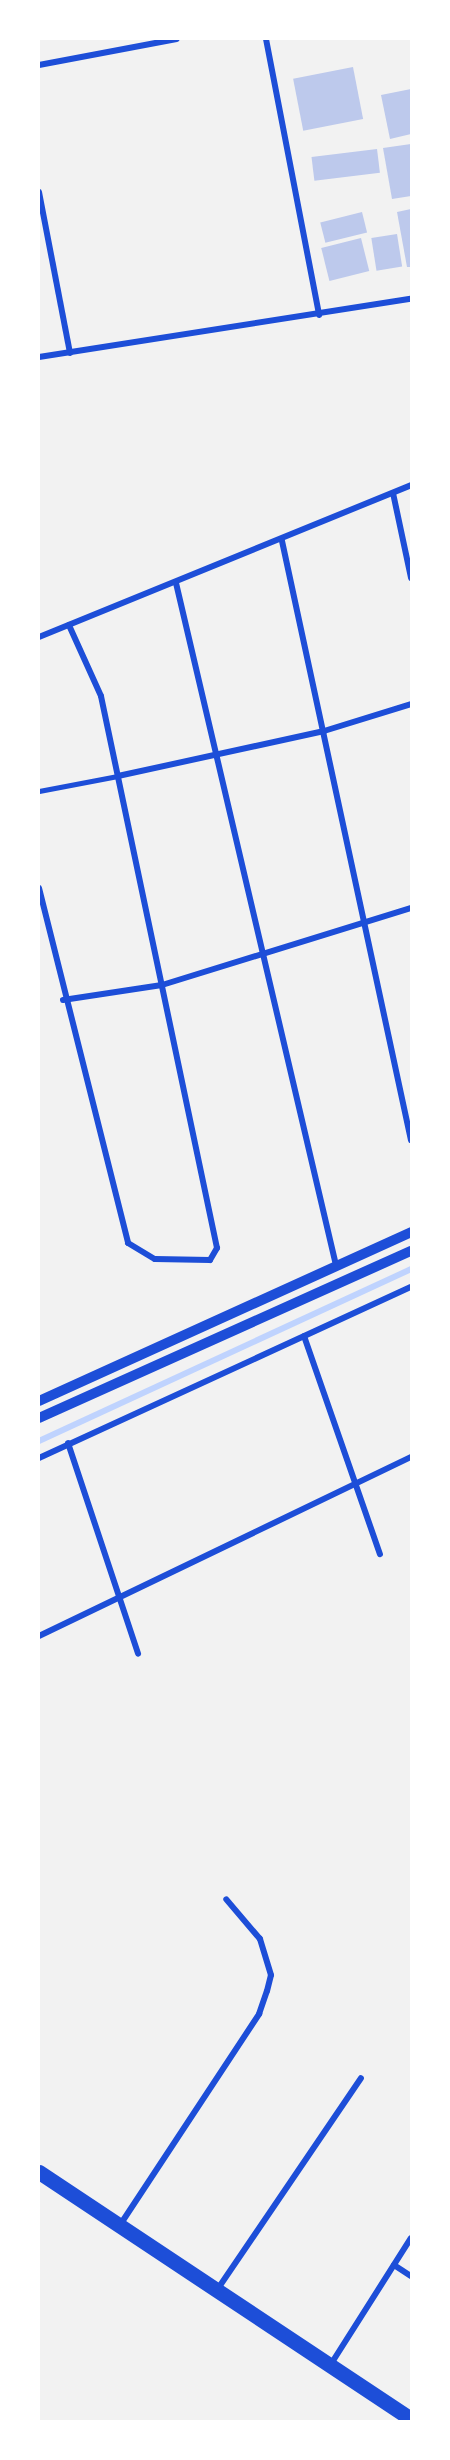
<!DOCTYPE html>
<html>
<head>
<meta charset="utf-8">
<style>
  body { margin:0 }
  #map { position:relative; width:450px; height:2460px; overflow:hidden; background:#f2f2f2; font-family:Poppins,sans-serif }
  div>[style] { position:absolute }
  .stream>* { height:6px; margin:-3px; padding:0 3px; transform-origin:3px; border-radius:3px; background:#bfd3fe }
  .building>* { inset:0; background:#bdc9ec; transform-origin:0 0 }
  .pedestrian>* { height:5px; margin:-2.5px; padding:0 2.5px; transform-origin:2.5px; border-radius:2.5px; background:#1d4ed8 }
  .minor>* { height:6px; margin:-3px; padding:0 3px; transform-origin:3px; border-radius:3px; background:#1d4ed8 }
  .tertiary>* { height:10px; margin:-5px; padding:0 5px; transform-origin:5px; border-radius:5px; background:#1d4ed8 }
  .primary>* { height:15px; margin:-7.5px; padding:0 7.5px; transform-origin:7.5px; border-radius:7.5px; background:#1d4ed8 }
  span { translate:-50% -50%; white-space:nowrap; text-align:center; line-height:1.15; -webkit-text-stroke:6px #fff; paint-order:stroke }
  .frame { position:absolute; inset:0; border:40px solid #fff; pointer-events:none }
</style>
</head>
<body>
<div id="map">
  <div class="stream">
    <i style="left:39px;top:1441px;width:410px;rotate:-24.8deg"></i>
  </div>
  <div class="building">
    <i style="left:353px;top:67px;width:53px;height:61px;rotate:79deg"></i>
    <i style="clip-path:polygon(411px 89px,411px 134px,390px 139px,381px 95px)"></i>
    <i style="clip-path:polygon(411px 144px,411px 196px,392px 199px,383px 148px)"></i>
    <i style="left:377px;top:149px;width:24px;height:66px;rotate:83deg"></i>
    <i style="clip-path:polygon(411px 209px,411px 267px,407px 267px,397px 212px)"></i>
    <i style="left:362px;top:212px;width:21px;height:43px;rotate:76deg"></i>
    <i style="left:397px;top:234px;width:33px;height:26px;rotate:81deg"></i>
    <i style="left:361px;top:238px;width:34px;height:41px;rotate:76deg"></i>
  </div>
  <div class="pedestrian">
    <i style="left:39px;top:791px;width:80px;rotate:-10.8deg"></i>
  </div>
  <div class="minor">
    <i style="left:266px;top:39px;width:281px;rotate:79.1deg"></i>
    <i style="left:39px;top:65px;width:140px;rotate:-10.7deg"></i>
    <i style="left:39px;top:192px;width:164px;rotate:79.1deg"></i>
    <i style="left:39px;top:357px;width:376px;rotate:-8.9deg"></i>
    <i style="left:393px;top:493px;width:87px;rotate:78deg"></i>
    <i style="left:282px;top:541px;width:613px;rotate:77.85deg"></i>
    <i style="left:176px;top:583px;width:701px;rotate:76.8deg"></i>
    <i style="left:39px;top:637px;width:402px;rotate:-22.2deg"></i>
    <i style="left:118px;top:776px;width:211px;rotate:-12.3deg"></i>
    <i style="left:324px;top:731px;width:91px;rotate:-17.2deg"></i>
    <i style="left:39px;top:888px;width:366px;rotate:75.9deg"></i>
    <i style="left:128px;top:1243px;width:31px;rotate:31deg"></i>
    <i style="left:155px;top:1259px;width:55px;rotate:1deg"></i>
    <i style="left:210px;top:1260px;width:14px;rotate:-60deg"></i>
    <i style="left:217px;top:1248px;width:564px;rotate:-101.87deg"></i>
    <i style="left:101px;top:696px;width:78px;rotate:-114.3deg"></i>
    <i style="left:63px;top:1000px;width:100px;rotate:-8.6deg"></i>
    <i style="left:162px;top:985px;width:261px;rotate:-17.2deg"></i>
    <i style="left:304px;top:1336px;width:231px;rotate:70.8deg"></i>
    <i style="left:68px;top:1443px;width:222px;rotate:71.6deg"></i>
    <i style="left:39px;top:1458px;width:409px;rotate:-24.7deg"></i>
    <i style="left:39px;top:1636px;width:413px;rotate:-25.7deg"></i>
    <i style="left:120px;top:2225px;width:253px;rotate:-56.6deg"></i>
    <i style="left:259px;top:2014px;width:24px;rotate:-71deg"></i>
    <i style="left:267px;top:1991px;width:16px;rotate:-76deg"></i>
    <i style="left:271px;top:1975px;width:38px;rotate:-107deg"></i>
    <i style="left:260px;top:1939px;width:52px;rotate:-130.4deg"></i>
    <i style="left:394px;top:2265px;width:20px;rotate:33deg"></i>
    <i style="left:217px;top:2290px;width:256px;rotate:-55.8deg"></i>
    <i style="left:331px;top:2364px;width:149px;rotate:-57.6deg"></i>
  </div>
  <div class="tertiary">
    <i style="left:39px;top:1401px;width:409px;rotate:-24.4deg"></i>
    <i style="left:39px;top:1418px;width:408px;rotate:-24.2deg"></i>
  </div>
  <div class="primary">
    <i style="left:39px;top:2172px;width:447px;rotate:33.6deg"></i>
  </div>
  <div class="frame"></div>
</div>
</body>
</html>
